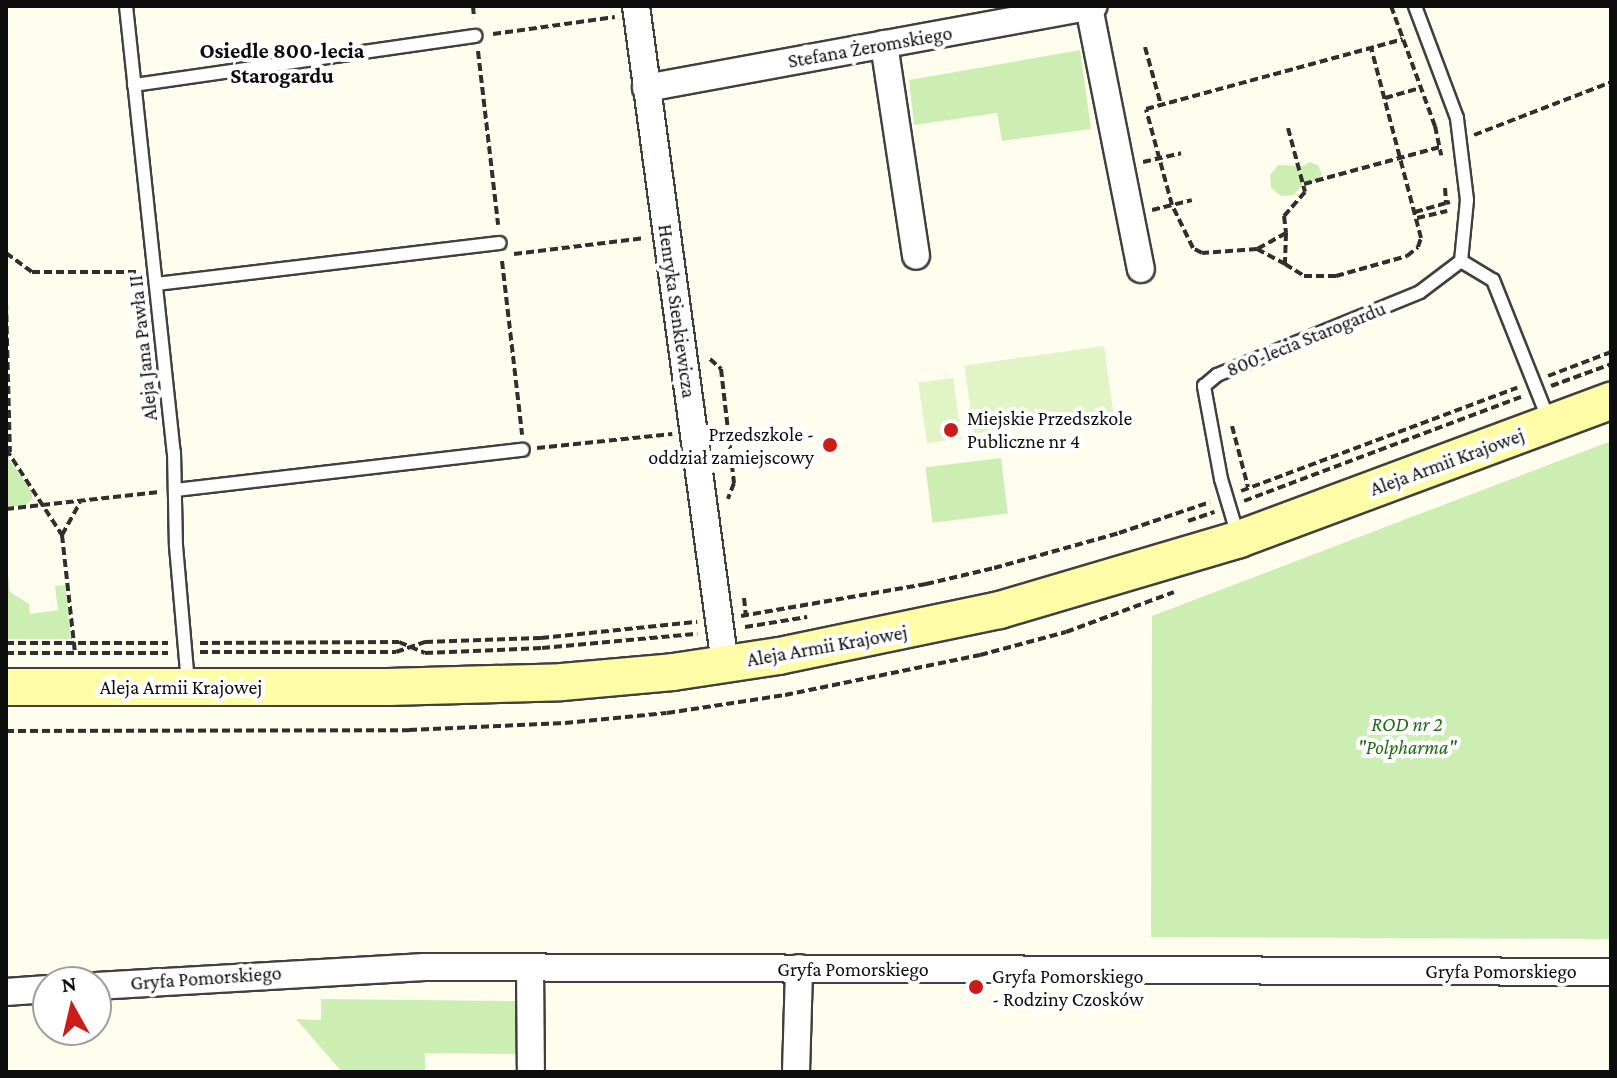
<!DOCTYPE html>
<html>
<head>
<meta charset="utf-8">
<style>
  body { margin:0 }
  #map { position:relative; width:1617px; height:1078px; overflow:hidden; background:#fffded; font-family:"Crimson Pro",serif }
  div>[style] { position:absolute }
  .green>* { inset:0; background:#cdeeb3; transform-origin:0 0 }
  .pitch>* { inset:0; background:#e0f4c5; transform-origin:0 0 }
  .path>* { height:4px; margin-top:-2px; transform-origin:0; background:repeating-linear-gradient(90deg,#2f2f2f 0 8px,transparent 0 12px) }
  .roads { filter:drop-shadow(2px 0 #404040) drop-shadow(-2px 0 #404040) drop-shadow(0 2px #404040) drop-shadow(0 -2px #404040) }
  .service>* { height:12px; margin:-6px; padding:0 6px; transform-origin:6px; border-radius:6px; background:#fff }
  .minor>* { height:26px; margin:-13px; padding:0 13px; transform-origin:13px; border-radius:13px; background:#fff }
  .secondary>* { height:36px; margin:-18px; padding:0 18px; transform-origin:18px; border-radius:18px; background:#fffca8 }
  .dots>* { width:22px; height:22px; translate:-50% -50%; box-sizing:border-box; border:4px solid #fff; border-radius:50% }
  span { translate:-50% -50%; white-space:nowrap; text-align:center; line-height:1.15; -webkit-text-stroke:8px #fff; paint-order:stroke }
  .street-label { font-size:20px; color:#0d0d0d }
  .poi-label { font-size:20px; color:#0d0d0d }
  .left { translate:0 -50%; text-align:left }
  .right { translate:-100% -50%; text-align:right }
  .park-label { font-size:20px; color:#226c17; font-style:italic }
  .neighbourhood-label { font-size:22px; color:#0d0d0d; font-weight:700 }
  .frame { position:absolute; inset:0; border:8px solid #0d0d0d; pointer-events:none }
  .north { position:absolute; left:32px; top:966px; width:80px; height:80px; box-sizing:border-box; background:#fff; border:2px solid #9e9e9e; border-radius:50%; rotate:352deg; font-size:22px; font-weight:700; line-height:32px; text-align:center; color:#0d0d0d }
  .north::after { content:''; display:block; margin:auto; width:28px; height:36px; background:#cb1c17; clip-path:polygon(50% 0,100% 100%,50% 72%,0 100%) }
</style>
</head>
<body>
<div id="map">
  <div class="green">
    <i style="clip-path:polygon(1080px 50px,1091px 129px,1002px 141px,997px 113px,914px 125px,909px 80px)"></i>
    <i style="clip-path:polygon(1310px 162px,1318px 165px,1322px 174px,1317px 181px,1302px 185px,1294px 195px,1281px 196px,1271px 188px,1270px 175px,1278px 165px,1303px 166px)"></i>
    <i style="clip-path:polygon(1611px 441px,1611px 939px,1151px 937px,1152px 616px)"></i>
    <i style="clip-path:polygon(6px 455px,32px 492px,32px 499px,26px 505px,6px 507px)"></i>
    <i style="left:1001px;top:458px;width:56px;height:76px;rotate:83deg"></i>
    <i style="clip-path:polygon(6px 557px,10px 592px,29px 604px,30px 614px,58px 610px,55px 586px,65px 585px,71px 639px,6px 639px)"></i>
    <i style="clip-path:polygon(321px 999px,520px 1001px,520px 1054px,425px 1053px,425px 1072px,342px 1072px,296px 1019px,321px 1020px)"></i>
  </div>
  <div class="pitch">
    <i style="left:1104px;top:346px;width:69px;height:141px;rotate:82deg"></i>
    <i style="left:953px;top:378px;width:61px;height:35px;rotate:82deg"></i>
  </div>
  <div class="path">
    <i style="left:473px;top:6px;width:12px;rotate:85deg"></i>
    <i style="left:1391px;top:6px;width:128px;rotate:69.9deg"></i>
    <i style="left:1435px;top:126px;width:30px;rotate:78deg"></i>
    <i style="left:493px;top:34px;width:123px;rotate:-7.9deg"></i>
    <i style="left:1145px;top:47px;width:60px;rotate:74.6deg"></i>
    <i style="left:478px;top:51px;width:175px;rotate:83.4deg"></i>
    <i style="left:1385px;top:98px;width:37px;rotate:-16deg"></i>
    <i style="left:1288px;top:128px;width:66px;rotate:75.1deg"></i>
    <i style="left:1305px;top:192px;width:32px;rotate:131deg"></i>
    <i style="left:1284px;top:216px;width:17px;rotate:83deg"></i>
    <i style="left:1286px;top:233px;width:33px;rotate:151deg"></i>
    <i style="left:1257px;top:249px;width:55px;rotate:175.8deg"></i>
    <i style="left:1202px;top:253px;width:10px;rotate:-151deg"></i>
    <i style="left:1193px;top:248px;width:48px;rotate:-116deg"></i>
    <i style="left:1172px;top:205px;width:99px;rotate:-105.2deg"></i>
    <i style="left:1146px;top:109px;width:266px;rotate:-15.2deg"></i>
    <i style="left:1474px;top:135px;width:147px;rotate:-21.1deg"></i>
    <i style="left:1143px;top:162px;width:39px;rotate:-13deg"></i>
    <i style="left:1304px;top:184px;width:141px;rotate:-15.2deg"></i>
    <i style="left:1445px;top:188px;width:15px;rotate:86deg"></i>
    <i style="left:1446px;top:203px;width:4px;rotate:-14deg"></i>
    <i style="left:1152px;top:210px;width:41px;rotate:-14deg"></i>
    <i style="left:1415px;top:212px;width:32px;rotate:-16deg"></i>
    <i style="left:1417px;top:218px;width:31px;rotate:-13deg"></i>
    <i style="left:1286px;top:233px;width:31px;rotate:92deg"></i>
    <i style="left:1285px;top:264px;width:22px;rotate:32deg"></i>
    <i style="left:1304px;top:276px;width:32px"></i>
    <i style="left:1336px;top:276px;width:74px;rotate:-15.7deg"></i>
    <i style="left:1407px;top:256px;width:14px;rotate:-39deg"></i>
    <i style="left:1418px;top:247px;width:9px;rotate:-72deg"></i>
    <i style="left:1421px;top:238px;width:196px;rotate:-104.7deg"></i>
    <i style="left:1257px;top:249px;width:32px;rotate:28deg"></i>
    <i style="left:6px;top:253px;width:32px;rotate:36deg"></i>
    <i style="left:32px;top:272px;width:105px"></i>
    <i style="left:514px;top:254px;width:132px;rotate:-7deg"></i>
    <i style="left:502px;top:261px;width:175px;rotate:83.4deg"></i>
    <i style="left:6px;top:302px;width:150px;rotate:88.5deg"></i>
    <i style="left:710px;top:359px;width:15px;rotate:42deg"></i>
    <i style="left:721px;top:369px;width:115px;rotate:83.5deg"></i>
    <i style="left:734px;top:483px;width:17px;rotate:111deg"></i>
    <i style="left:1548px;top:376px;width:67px;rotate:-20.9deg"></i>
    <i style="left:1551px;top:386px;width:64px;rotate:-20.1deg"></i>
    <i style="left:1232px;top:426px;width:63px;rotate:75.3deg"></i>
    <i style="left:537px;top:448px;width:136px;rotate:-5.9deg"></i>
    <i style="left:6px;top:449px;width:103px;rotate:56.9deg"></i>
    <i style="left:62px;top:535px;width:118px;rotate:83.7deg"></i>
    <i style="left:1241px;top:491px;width:295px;rotate:-20.5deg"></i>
    <i style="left:1244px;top:501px;width:296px;rotate:-20.6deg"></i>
    <i style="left:6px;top:509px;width:154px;rotate:-6.3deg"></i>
    <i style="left:1188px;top:521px;width:28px;rotate:-19deg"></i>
    <i style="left:62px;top:535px;width:37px;rotate:-61deg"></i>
    <i style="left:744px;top:598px;width:18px;rotate:84deg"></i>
    <i style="left:741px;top:616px;width:188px;rotate:-9.8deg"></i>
    <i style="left:926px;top:584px;width:70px;rotate:-13.2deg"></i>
    <i style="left:994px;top:568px;width:130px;rotate:-15.6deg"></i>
    <i style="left:1119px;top:533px;width:96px;rotate:-18.8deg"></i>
    <i style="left:745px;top:627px;width:63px;rotate:-9.2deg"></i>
    <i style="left:6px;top:643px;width:162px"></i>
    <i style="left:200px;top:643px;width:199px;rotate:-0.3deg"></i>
    <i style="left:399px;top:642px;width:28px;rotate:23deg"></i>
    <i style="left:425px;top:653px;width:117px;rotate:-2.4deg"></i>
    <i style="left:542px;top:648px;width:156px;rotate:-5.2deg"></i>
    <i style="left:200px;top:652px;width:196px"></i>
    <i style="left:396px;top:652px;width:31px;rotate:-19deg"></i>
    <i style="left:425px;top:642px;width:116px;rotate:-2deg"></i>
    <i style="left:541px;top:638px;width:157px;rotate:-5.9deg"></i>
    <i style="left:6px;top:653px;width:162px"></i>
    <i style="left:6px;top:731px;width:403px;rotate:-0.1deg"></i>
    <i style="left:409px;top:730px;width:156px;rotate:-2.6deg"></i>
    <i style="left:565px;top:723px;width:102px;rotate:-5.6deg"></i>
    <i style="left:667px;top:713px;width:119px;rotate:-8.7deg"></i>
    <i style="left:785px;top:695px;width:199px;rotate:-11.6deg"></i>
    <i style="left:980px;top:655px;width:89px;rotate:-15deg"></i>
    <i style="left:1066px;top:632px;width:115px;rotate:-20.3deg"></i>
  </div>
  <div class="roads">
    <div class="service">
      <i style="left:126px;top:6px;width:449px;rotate:83.9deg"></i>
      <i style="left:174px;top:452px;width:94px;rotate:88.8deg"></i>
      <i style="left:176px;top:546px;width:139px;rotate:85deg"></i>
      <i style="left:134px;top:85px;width:345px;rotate:-8.2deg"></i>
      <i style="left:1461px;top:261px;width:37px;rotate:31deg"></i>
      <i style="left:1493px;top:280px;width:152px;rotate:68.3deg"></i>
      <i style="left:156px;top:284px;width:346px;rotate:-6.8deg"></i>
      <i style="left:175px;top:490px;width:350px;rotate:-6.6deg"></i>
      <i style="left:1238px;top:536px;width:59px;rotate:-106.6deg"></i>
      <i style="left:1221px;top:479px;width:95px;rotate:-100.4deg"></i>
      <i style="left:1204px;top:386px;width:17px;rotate:-40deg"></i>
      <i style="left:1217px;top:375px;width:219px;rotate:-22.2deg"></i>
      <i style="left:1420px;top:292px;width:51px;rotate:-37.1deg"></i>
      <i style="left:1461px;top:261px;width:61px;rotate:-84.4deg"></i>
      <i style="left:1467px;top:200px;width:83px;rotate:-97deg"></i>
      <i style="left:1457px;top:118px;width:120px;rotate:-110.6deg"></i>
    </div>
    <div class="minor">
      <i style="left:636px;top:6px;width:664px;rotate:82.3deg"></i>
      <i style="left:1089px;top:7px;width:267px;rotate:78.8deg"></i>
      <i style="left:884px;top:44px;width:214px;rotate:81.4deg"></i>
      <i style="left:646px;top:88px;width:455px;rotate:-10.4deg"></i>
      <i style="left:530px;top:967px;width:105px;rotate:89.5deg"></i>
      <i style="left:96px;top:986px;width:329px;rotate:-3.3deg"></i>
      <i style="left:424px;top:967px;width:1187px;rotate:0.24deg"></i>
      <i style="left:6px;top:992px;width:42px;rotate:-4.1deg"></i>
      <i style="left:796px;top:1072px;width:104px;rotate:-88.3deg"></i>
    </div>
    <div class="secondary">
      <i style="left:6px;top:687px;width:382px"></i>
      <i style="left:388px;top:687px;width:174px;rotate:-1.6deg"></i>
      <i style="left:562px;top:682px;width:111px;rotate:-5.1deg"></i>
      <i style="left:673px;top:672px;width:107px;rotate:-8.6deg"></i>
      <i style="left:779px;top:656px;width:226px;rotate:-11.8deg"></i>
      <i style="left:1000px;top:610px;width:249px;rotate:-16.5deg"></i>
      <i style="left:1239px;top:539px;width:397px;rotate:-20.4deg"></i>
    </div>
  </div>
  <div class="dots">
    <i style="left:951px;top:430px;background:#cb1c17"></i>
    <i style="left:830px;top:445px;background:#cb1c17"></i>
    <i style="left:976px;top:987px;background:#cb1c17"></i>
  </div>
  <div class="street-label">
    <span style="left:870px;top:47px;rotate:-10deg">Stefana Żeromskiego</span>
    <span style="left:677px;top:311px;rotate:82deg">Henryka Sienkiewicza</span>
    <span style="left:1306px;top:339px;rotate:-22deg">800-lecia Starogardu</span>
    <span style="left:143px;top:348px;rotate:-96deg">Aleja Jana Pawła II</span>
    <span style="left:1447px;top:462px;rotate:-20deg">Aleja Armii Krajowej</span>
    <span style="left:827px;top:646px;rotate:-10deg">Aleja Armii Krajowej</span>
    <span style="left:181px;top:687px">Aleja Armii Krajowej</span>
    <span style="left:853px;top:969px">Gryfa Pomorskiego</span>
    <span style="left:1501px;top:971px">Gryfa Pomorskiego</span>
    <span style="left:206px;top:978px;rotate:-4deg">Gryfa Pomorskiego</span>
  </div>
  <div class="poi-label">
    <span class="left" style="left:967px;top:430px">Miejskie Przedszkole<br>Publiczne nr 4</span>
    <span class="right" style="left:814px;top:446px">Przedszkole -<br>oddział zamiejscowy</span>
    <span class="left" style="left:992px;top:988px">Gryfa Pomorskiego<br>- Rodziny Czosków</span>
  </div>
  <div class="park-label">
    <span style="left:1407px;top:736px">ROD nr 2<br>"Polpharma"</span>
  </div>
  <div class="neighbourhood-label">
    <span style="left:282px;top:63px">Osiedle 800-lecia<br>Starogardu</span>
  </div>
  <div class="frame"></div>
  <div class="north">N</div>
</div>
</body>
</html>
